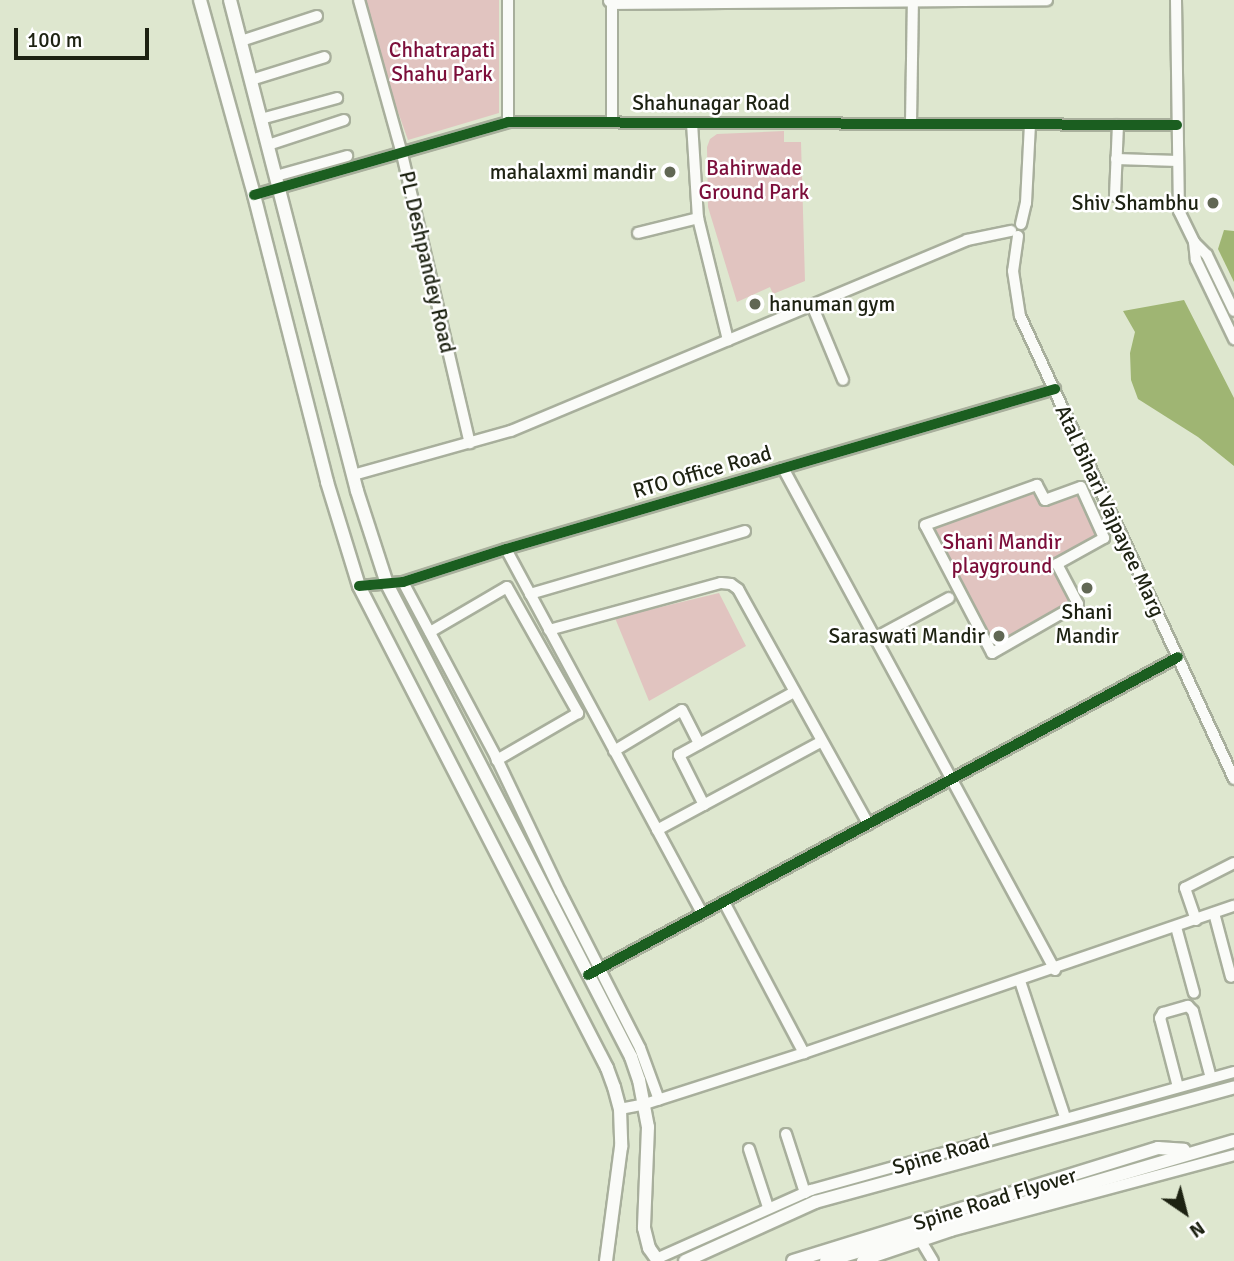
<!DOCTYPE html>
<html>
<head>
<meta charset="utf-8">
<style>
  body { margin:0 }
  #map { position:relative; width:1234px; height:1261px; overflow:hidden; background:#dee7cf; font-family:Signika,sans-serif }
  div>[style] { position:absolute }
  .green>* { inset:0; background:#e1c4c0 }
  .water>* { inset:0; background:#9fb573 }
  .roads { filter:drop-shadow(2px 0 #a8af9c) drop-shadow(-2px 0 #a8af9c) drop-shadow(0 2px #a8af9c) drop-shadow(0 -2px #a8af9c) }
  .minor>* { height:10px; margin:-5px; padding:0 5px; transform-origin:5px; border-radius:5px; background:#fafbf8 }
  .major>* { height:12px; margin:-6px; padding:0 6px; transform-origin:6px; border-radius:6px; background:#fafbf8 }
  .cycleway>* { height:10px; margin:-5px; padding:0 5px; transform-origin:5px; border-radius:5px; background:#1b5e20 }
  .dots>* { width:19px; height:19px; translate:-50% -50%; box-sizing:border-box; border:4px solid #fff; border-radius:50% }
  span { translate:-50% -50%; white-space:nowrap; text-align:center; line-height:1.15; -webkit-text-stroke:5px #fff; paint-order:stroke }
  .park-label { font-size:21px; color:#7c0e3a }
  .street-label { font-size:21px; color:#1d2212 }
  .poi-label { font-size:21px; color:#1d2212 }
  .right { translate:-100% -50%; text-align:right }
  .left { translate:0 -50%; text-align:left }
  .north { position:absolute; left:1150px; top:1177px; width:70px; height:70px; -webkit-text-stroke:5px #fff; paint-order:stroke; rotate:145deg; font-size:19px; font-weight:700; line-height:28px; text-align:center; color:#1d2212 }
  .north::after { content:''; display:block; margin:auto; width:24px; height:32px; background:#1d2212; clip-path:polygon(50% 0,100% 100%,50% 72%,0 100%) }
  .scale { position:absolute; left:14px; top:28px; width:135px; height:32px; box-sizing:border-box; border:4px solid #1d2212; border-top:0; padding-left:9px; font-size:21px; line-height:24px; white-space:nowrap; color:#1d2212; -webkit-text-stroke:5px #fff; paint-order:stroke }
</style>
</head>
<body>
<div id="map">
  <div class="green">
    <i style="clip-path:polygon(365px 0,499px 0,499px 113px,408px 140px,367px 25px)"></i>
    <i style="clip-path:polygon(784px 131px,784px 142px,801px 142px,805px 281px,773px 294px,770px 287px,737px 302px,708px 207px,707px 147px,710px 139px,717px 134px)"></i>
    <i style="clip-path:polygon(1037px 485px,1045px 500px,1076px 485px,1099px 538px,1055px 560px,1078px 604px,992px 653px,926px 525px)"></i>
    <i style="clip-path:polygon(719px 593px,746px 646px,649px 701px,615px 618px)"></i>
  </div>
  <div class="water">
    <i style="clip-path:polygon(1224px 230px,1234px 231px,1234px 282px,1218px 249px)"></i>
    <i style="clip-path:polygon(1184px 300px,1234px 398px,1234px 466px,1198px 437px,1138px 399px,1131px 380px,1130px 353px,1135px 332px,1123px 311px)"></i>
  </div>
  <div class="roads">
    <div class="minor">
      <i style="left:359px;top:0;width:160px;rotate:74.4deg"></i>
      <i style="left:402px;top:154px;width:297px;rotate:76.8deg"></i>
      <i style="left:508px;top:0;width:122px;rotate:90deg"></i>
      <i style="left:1176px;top:0;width:211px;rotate:89.2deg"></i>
      <i style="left:1179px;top:211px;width:34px;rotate:64deg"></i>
      <i style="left:1194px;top:242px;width:18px;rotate:84deg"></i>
      <i style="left:1196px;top:260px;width:88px;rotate:64.3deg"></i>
      <i style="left:609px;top:1px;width:4px;rotate:45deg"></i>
      <i style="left:612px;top:4px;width:118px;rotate:90deg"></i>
      <i style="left:612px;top:4px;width:435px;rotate:-0.5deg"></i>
      <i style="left:241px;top:41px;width:80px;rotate:-18.2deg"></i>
      <i style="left:251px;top:80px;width:77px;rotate:-17.3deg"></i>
      <i style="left:261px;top:119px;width:79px;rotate:-15.4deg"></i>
      <i style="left:692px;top:123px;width:95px;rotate:86.4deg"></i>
      <i style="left:698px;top:218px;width:126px;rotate:76.2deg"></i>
      <i style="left:911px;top:123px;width:122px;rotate:-89.1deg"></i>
      <i style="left:268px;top:145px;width:80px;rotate:-18.2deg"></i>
      <i style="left:1116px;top:159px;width:62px;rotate:1.8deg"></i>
      <i style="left:276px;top:176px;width:74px;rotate:-15.7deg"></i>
      <i style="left:254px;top:195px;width:264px;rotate:-16deg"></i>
      <i style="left:508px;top:122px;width:669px;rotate:0.26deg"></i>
      <i style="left:1115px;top:196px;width:71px;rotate:-87.6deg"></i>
      <i style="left:1021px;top:224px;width:22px;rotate:-77deg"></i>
      <i style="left:1026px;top:203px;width:79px;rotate:-87.1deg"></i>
      <i style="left:638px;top:233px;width:62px;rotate:-14deg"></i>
      <i style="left:1018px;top:236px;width:35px;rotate:98deg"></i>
      <i style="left:1013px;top:271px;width:46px;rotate:81.2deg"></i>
      <i style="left:1020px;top:316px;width:510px;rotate:65.19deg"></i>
      <i style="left:1194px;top:242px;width:18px;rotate:45deg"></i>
      <i style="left:1207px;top:255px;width:62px;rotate:64.3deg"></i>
      <i style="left:812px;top:305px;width:81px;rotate:67.5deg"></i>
      <i style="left:783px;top:468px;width:571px;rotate:61.55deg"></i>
      <i style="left:353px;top:475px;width:164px;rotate:-15.6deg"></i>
      <i style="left:511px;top:431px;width:494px;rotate:-22.7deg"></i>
      <i style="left:967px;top:240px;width:45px;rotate:-11.6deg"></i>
      <i style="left:1037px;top:485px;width:17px;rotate:62deg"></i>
      <i style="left:1045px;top:500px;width:38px;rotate:-20deg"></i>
      <i style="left:1081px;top:487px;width:56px;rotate:65.7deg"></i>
      <i style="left:1104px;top:538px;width:54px;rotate:151deg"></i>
      <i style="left:1057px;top:564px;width:45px;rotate:62.3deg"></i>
      <i style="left:1078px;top:604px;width:99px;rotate:150.3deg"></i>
      <i style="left:992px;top:653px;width:144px;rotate:-117.6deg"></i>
      <i style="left:925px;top:525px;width:119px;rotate:-19.7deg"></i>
      <i style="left:506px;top:549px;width:413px;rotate:61.7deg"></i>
      <i style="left:403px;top:582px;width:198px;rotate:62deg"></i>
      <i style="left:496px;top:757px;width:148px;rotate:64.5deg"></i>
      <i style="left:560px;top:891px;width:176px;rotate:63deg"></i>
      <i style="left:640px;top:1048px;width:55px;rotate:69.9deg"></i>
      <i style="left:359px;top:586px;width:44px;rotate:-5.2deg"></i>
      <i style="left:403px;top:582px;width:108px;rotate:-17.8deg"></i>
      <i style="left:506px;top:549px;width:572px;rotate:-16.25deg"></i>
      <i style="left:530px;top:594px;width:224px;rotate:-16.3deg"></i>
      <i style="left:549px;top:630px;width:178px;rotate:-15.3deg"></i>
      <i style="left:721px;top:583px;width:10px;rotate:6deg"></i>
      <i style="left:731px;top:584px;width:9px;rotate:36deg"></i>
      <i style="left:738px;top:589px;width:269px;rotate:61deg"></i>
      <i style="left:430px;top:632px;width:89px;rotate:-30.3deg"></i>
      <i style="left:507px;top:587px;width:145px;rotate:60.6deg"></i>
      <i style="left:578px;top:713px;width:94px;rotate:149.9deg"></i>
      <i style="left:875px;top:638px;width:84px;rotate:-28.4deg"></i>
      <i style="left:614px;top:751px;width:79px;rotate:-31.1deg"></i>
      <i style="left:682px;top:710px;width:38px;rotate:63deg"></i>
      <i style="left:704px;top:805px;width:56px;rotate:-116.6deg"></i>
      <i style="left:679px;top:755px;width:131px;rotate:-28.7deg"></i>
      <i style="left:657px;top:830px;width:187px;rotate:-28.3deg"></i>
      <i style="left:724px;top:902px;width:171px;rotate:62.1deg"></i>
      <i style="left:1214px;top:913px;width:66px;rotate:75.1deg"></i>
      <i style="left:1196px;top:920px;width:34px;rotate:-109deg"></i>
      <i style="left:1185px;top:888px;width:55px;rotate:-27deg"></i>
      <i style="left:1176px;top:927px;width:68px;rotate:74.7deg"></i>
      <i style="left:588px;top:975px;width:670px;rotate:-28.32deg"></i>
      <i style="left:1020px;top:981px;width:143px;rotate:71.7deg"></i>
      <i style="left:1178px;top:1087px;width:71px;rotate:-104.6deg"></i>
      <i style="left:1160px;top:1018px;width:6px;rotate:-59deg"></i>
      <i style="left:1163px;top:1013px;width:26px;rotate:-16deg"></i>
      <i style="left:1188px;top:1006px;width:7px;rotate:45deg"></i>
      <i style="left:1193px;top:1011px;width:69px;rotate:75deg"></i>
      <i style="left:620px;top:1109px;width:25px;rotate:-11deg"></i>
      <i style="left:645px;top:1104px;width:167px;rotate:-17.8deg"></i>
      <i style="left:804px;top:1053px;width:454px;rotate:-18.9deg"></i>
      <i style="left:786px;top:1134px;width:62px;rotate:72.1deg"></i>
      <i style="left:749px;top:1149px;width:61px;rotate:71.9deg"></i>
      <i style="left:921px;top:1241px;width:23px;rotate:59deg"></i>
      <i style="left:656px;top:1259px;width:170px;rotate:-24deg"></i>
      <i style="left:811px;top:1190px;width:439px;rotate:-15.6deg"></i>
      <i style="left:862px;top:1261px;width:94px;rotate:-18.6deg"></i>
      <i style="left:951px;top:1231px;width:293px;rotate:-15deg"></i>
    </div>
    <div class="major">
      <i style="left:200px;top:0;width:202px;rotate:74.5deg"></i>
      <i style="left:254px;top:195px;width:296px;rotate:75.7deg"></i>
      <i style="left:327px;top:482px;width:109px;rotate:72.9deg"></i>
      <i style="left:359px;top:586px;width:542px;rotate:62.77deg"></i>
      <i style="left:607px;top:1068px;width:20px;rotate:70deg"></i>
      <i style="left:614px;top:1087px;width:23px;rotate:75deg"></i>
      <i style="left:620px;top:1109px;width:38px;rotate:88deg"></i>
      <i style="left:621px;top:1147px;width:115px;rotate:97.5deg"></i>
      <i style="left:230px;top:0;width:507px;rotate:75.5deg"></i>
      <i style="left:357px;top:491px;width:98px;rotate:72.1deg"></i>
      <i style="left:387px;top:584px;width:532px;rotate:62.71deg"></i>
      <i style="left:631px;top:1057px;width:24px;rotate:71deg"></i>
      <i style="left:639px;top:1080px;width:48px;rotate:79.2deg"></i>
      <i style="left:648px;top:1127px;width:101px;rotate:92.3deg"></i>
      <i style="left:644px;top:1228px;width:21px;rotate:76deg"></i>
      <i style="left:649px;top:1248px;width:16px;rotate:55deg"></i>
      <i style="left:685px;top:1261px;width:143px;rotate:-24.4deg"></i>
      <i style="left:815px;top:1202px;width:434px;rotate:-15.3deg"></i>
      <i style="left:793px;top:1261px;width:382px;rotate:-17.2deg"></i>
      <i style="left:1158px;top:1148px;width:26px;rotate:4deg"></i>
      <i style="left:826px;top:1261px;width:425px;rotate:-16.4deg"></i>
    </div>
  </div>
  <div class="cycleway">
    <i style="left:254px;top:195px;width:264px;rotate:-16deg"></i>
    <i style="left:508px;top:122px;width:669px;rotate:0.26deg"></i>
    <i style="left:359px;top:586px;width:44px;rotate:-5.2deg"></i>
    <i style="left:403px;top:582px;width:108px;rotate:-17.8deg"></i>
    <i style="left:506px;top:549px;width:572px;rotate:-16.25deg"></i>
    <i style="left:588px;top:975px;width:670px;rotate:-28.32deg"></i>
  </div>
  <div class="dots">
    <i style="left:670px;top:172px;background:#616754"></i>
    <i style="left:1213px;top:203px;background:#616754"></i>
    <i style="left:755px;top:304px;background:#616754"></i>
    <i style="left:1087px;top:588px;background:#616754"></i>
    <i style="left:999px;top:636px;background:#616754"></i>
  </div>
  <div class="park-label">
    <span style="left:442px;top:62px">Chhatrapati<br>Shahu Park</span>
    <span style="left:754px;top:180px">Bahirwade<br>Ground Park</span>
    <span style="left:1002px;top:554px">Shani Mandir<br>playground</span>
  </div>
  <div class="street-label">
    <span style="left:711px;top:103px">Shahunagar Road</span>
    <span style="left:427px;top:262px;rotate:77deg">PL Deshpandey Road</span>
    <span style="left:702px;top:472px;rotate:-16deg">RTO Office Road</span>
    <span style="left:1110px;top:511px;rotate:65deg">Atal Bihari Vajpayee Marg</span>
    <span style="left:941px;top:1154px;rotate:-16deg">Spine Road</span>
    <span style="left:995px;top:1199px;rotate:-17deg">Spine Road Flyover</span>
  </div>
  <div class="poi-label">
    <span class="right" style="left:656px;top:172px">mahalaxmi mandir</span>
    <span class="right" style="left:1199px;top:203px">Shiv Shambhu</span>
    <span class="left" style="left:769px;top:304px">hanuman gym</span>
    <span style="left:1087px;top:624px">Shani<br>Mandir</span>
    <span class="right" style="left:985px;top:636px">Saraswati Mandir</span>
  </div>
  <div class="north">N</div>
  <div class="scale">100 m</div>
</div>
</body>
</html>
